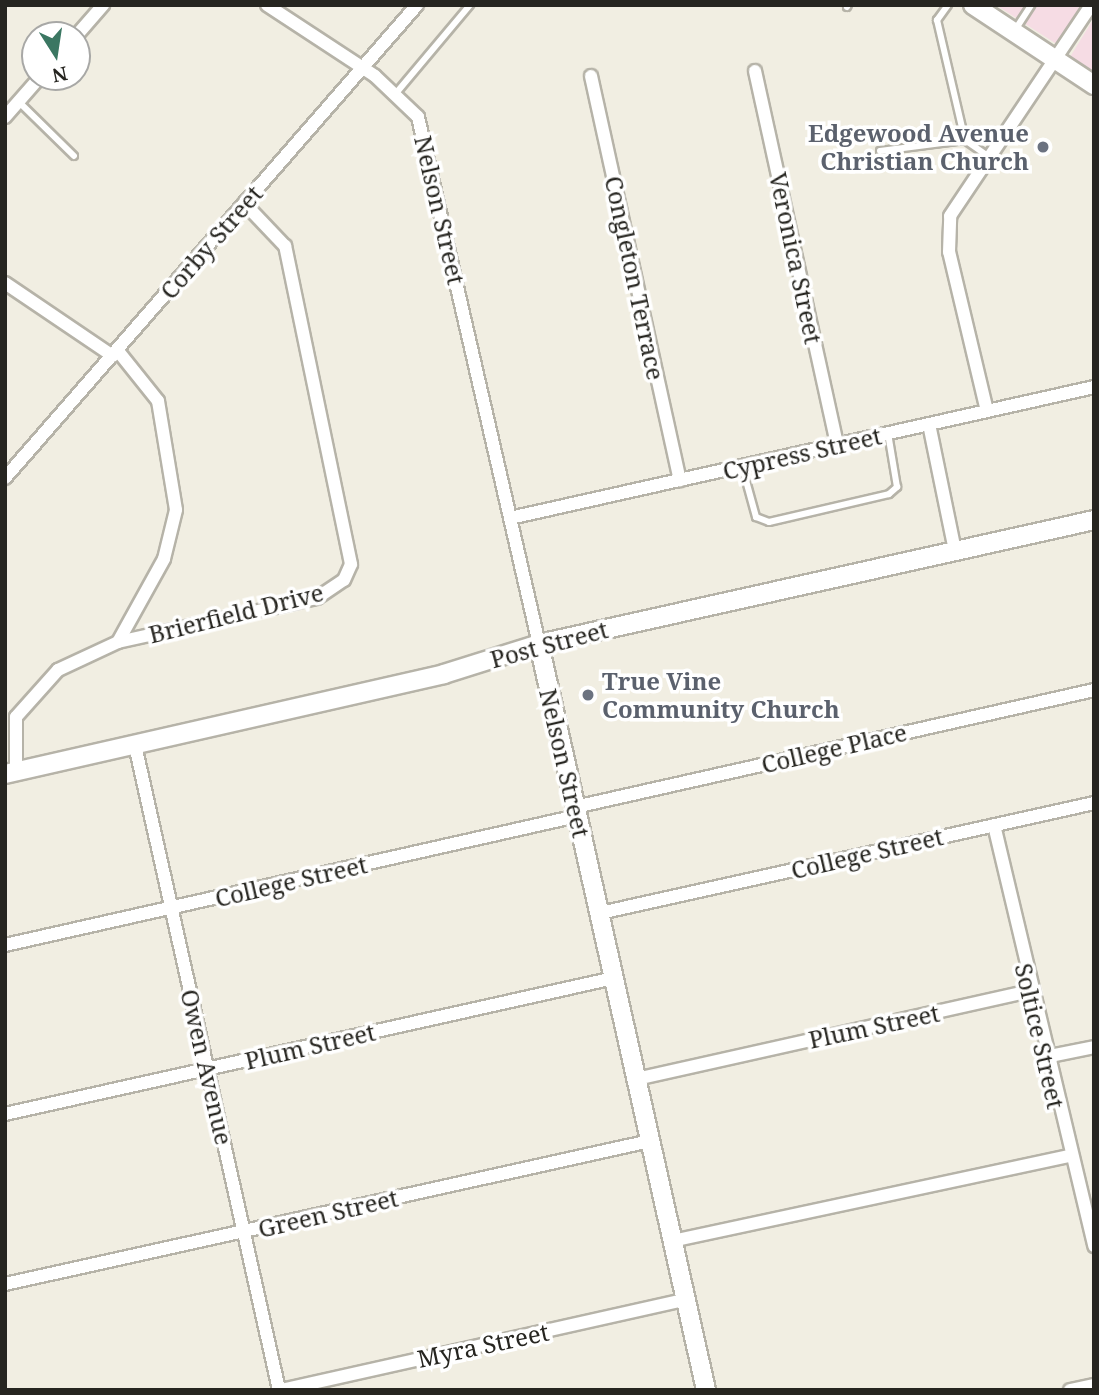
<!DOCTYPE html>
<html>
<head>
<meta charset="utf-8">
<style>
  body { margin:0 }
  #map { position:relative; width:1099px; height:1395px; overflow:hidden; background:#f1eee2; font-family:"Noto Serif",serif }
  div>[style] { position:absolute }
  .commercial>* { inset:0; background:#f6dce4 }
  .roads { filter:drop-shadow(2px 0 #b6b3a8) drop-shadow(-2px 0 #b6b3a8) drop-shadow(0 2px #b6b3a8) drop-shadow(0 -2px #b6b3a8) }
  .lane>* { height:6px; margin:-3px; padding:0 3px; transform-origin:3px; border-radius:3px; background:#fff }
  .street>* { height:12px; margin:-6px; padding:0 6px; transform-origin:6px; border-radius:6px; background:#fff }
  .secondary>* { height:18px; margin:-9px; padding:0 9px; transform-origin:9px; border-radius:9px; background:#fff }
  .dots>* { width:19px; height:19px; translate:-50% -50%; box-sizing:border-box; border:4px solid #fff; border-radius:50% }
  span { translate:-50% -50%; white-space:nowrap; text-align:center; line-height:1.15; -webkit-text-stroke:7px #fff; paint-order:stroke }
  .worship-label { font-size:24px; color:#5b616d; font-weight:700 }
  .right { translate:-100% -50%; text-align:right }
  .left { translate:0 -50%; text-align:left }
  .street-label { font-size:24px; color:#262520 }
  .frame { position:absolute; inset:0; border:7px solid #262520; pointer-events:none }
  .north { position:absolute; left:21px; top:21px; width:70px; height:70px; box-sizing:border-box; background:#fff; border:2px solid #a8a8a6; border-radius:50%; rotate:168deg; font-size:19px; font-weight:700; line-height:28px; text-align:center; color:#262520 }
  .north::after { content:''; display:block; margin:auto; width:24px; height:32px; background:#3b7762; clip-path:polygon(50% 0,100% 100%,50% 72%,0 100%) }
</style>
</head>
<body>
<div id="map">
  <div class="commercial">
    <i style="clip-path:polygon(996px 5px,1083px 5px,1058px 45px)"></i>
    <i style="clip-path:polygon(1094px 18px,1094px 72px,1070px 57px)"></i>
  </div>
  <div class="roads">
    <div class="lane">
      <i style="left:948px;top:5px;width:19px;rotate:126deg"></i>
      <i style="left:937px;top:20px;width:123px;rotate:76.9deg"></i>
      <i style="left:965px;top:140px;width:29px;rotate:35deg"></i>
      <i style="left:847px;top:7px;width:2px;rotate:-63deg"></i>
      <i style="left:1015px;top:30px;width:30px;rotate:-57deg"></i>
      <i style="left:397px;top:92px;width:114px;rotate:-50deg"></i>
      <i style="left:19px;top:102px;width:77px;rotate:44.5deg"></i>
      <i style="left:880px;top:151px;width:86px;rotate:-7.4deg"></i>
      <i style="left:742px;top:466px;width:53px;rotate:74.6deg"></i>
      <i style="left:756px;top:517px;width:14px;rotate:21deg"></i>
      <i style="left:769px;top:522px;width:123px;rotate:-13.1deg"></i>
      <i style="left:889px;top:494px;width:11px;rotate:-41deg"></i>
      <i style="left:897px;top:487px;width:55px;rotate:-99.5deg"></i>
    </div>
    <div class="street">
      <i style="left:267px;top:5px;width:129px;rotate:33.3deg"></i>
      <i style="left:375px;top:76px;width:59px;rotate:43.6deg"></i>
      <i style="left:418px;top:117px;width:541px;rotate:77.07deg"></i>
      <i style="left:77px;top:35px;width:40px;rotate:-49deg"></i>
      <i style="left:755px;top:71px;width:383px;rotate:77.6deg"></i>
      <i style="left:591px;top:76px;width:414px;rotate:77.6deg"></i>
      <i style="left:5px;top:117px;width:53px;rotate:-48.8deg"></i>
      <i style="left:5px;top:283px;width:130px;rotate:34.1deg"></i>
      <i style="left:118px;top:351px;width:64px;rotate:51.3deg"></i>
      <i style="left:158px;top:401px;width:110px;rotate:80.6deg"></i>
      <i style="left:176px;top:510px;width:50px;rotate:103.8deg"></i>
      <i style="left:164px;top:559px;width:95px;rotate:119deg"></i>
      <i style="left:987px;top:411px;width:163px;rotate:-103.4deg"></i>
      <i style="left:949px;top:252px;width:36px;rotate:-88deg"></i>
      <i style="left:950px;top:216px;width:254px;rotate:-56.2deg"></i>
      <i style="left:929px;top:424px;width:130px;rotate:78.4deg"></i>
      <i style="left:5px;top:478px;width:627px;rotate:-48.94deg"></i>
      <i style="left:510px;top:518px;width:599px;rotate:-12.64deg"></i>
      <i style="left:135px;top:745px;width:661px;rotate:77.41deg"></i>
      <i style="left:16px;top:771px;width:54px;rotate:-90deg"></i>
      <i style="left:16px;top:717px;width:63px;rotate:-48.2deg"></i>
      <i style="left:58px;top:670px;width:66px;rotate:-25deg"></i>
      <i style="left:118px;top:642px;width:204px;rotate:-12.5deg"></i>
      <i style="left:317px;top:598px;width:32px;rotate:-34deg"></i>
      <i style="left:344px;top:580px;width:17px;rotate:-66deg"></i>
      <i style="left:351px;top:564px;width:325px;rotate:-101.7deg"></i>
      <i style="left:285px;top:246px;width:59px;rotate:-133.6deg"></i>
      <i style="left:575px;top:807px;width:532px;rotate:-12.7deg"></i>
      <i style="left:994px;top:825px;width:433px;rotate:76.6deg"></i>
      <i style="left:600px;top:913px;width:506px;rotate:-12.55deg"></i>
      <i style="left:5px;top:945px;width:586px;rotate:-12.71deg"></i>
      <i style="left:1045px;top:1057px;width:50px;rotate:-11.5deg"></i>
      <i style="left:636px;top:1079px;width:404px;rotate:-12.6deg"></i>
      <i style="left:5px;top:1114px;width:624px;rotate:-12.59deg"></i>
      <i style="left:672px;top:1241px;width:404px;rotate:-12.1deg"></i>
      <i style="left:5px;top:1284px;width:661px;rotate:-12.5deg"></i>
      <i style="left:281px;top:1390px;width:414px;rotate:-12.6deg"></i>
      <i style="left:1070px;top:1390px;width:25px;rotate:-12deg"></i>
    </div>
    <div class="secondary">
      <i style="left:973px;top:5px;width:145px;rotate:33.5deg"></i>
      <i style="left:539px;top:644px;width:764px;rotate:77.38deg"></i>
      <i style="left:5px;top:774px;width:450px;rotate:-12.8deg"></i>
      <i style="left:444px;top:674px;width:100px;rotate:-17.5deg"></i>
      <i style="left:539px;top:644px;width:569px;rotate:-12.59deg"></i>
    </div>
  </div>
  <div class="dots">
    <i style="left:1043px;top:147px;background:#6b7280"></i>
    <i style="left:588px;top:695px;background:#6b7280"></i>
  </div>
  <div class="worship-label">
    <span class="right" style="left:1029px;top:147px">Edgewood Avenue<br>Christian Church</span>
    <span class="left" style="left:602px;top:695px">True Vine<br>Community Church</span>
  </div>
  <div class="street-label">
    <span style="left:440px;top:210px;rotate:77deg">Nelson Street</span>
    <span style="left:211px;top:242px;rotate:-49deg">Corby Street</span>
    <span style="left:796px;top:258px;rotate:78deg">Veronica Street</span>
    <span style="left:635px;top:278px;rotate:78deg">Congleton Terrace</span>
    <span style="left:802px;top:453px;rotate:-13deg">Cypress Street</span>
    <span style="left:236px;top:613px;rotate:-14deg">Brierfield Drive</span>
    <span style="left:549px;top:644px;rotate:-15deg">Post Street</span>
    <span style="left:834px;top:748px;rotate:-13deg">College Place</span>
    <span style="left:565px;top:763px;rotate:77deg">Nelson Street</span>
    <span style="left:867px;top:853px;rotate:-13deg">College Street</span>
    <span style="left:291px;top:881px;rotate:-13deg">College Street</span>
    <span style="left:874px;top:1026px;rotate:-12deg">Plum Street</span>
    <span style="left:1040px;top:1036px;rotate:77deg">Soltice Street</span>
    <span style="left:310px;top:1046px;rotate:-13deg">Plum Street</span>
    <span style="left:207px;top:1067px;rotate:77deg">Owen Avenue</span>
    <span style="left:328px;top:1213px;rotate:-13deg">Green Street</span>
    <span style="left:483px;top:1345px;rotate:-12deg">Myra Street</span>
  </div>
  <div class="frame"></div>
  <div class="north">N</div>
</div>
</body>
</html>
